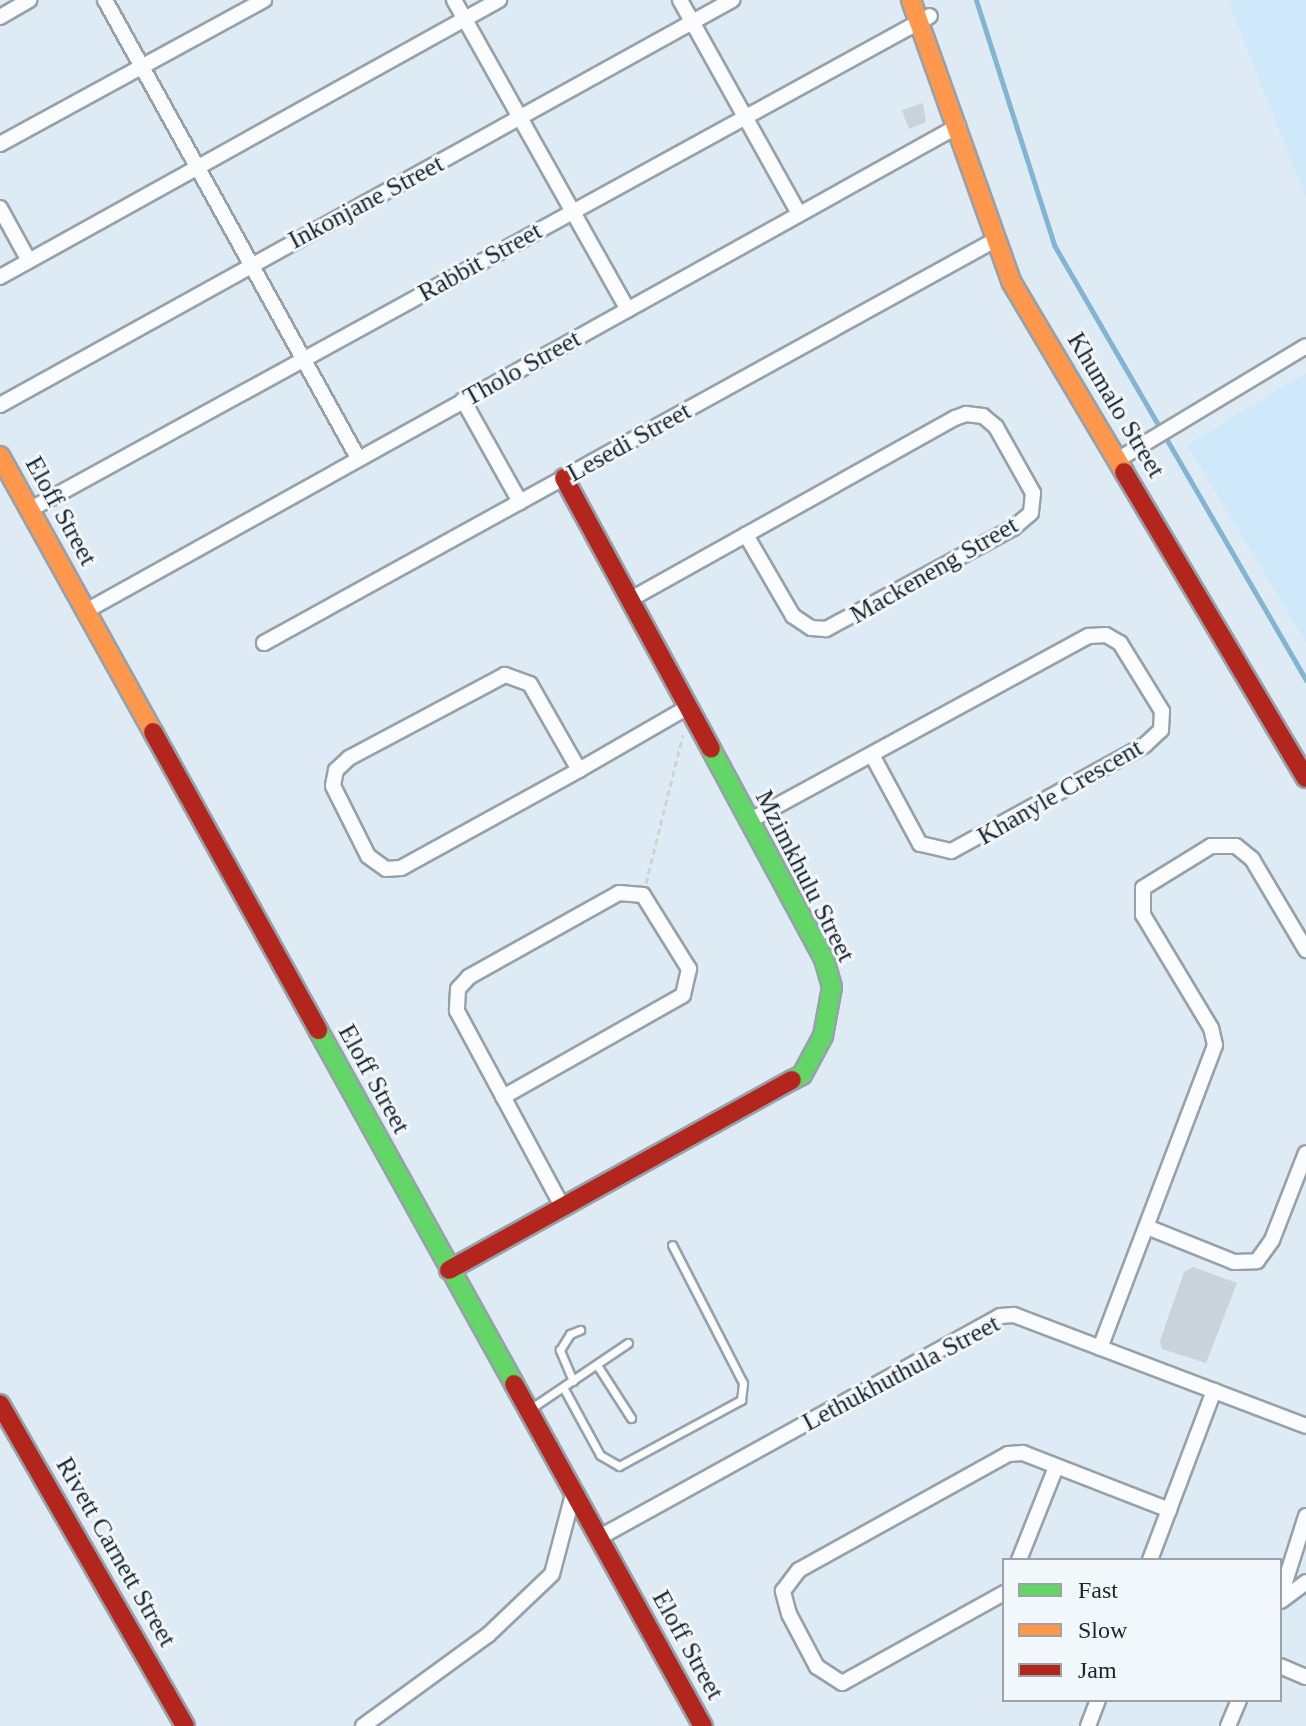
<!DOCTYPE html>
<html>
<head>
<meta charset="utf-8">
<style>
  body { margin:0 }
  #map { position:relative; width:1306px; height:1726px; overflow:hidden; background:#deebf4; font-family:"Times New Roman",serif }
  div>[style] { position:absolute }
  .built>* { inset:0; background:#cfe9fa }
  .stream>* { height:5px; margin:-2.5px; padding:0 2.5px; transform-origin:2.5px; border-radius:2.5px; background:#83b4d1 }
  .building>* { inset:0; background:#c8d3db }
  .path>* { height:3px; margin-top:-1.5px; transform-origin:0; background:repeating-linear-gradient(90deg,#d0d3d5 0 6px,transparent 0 10px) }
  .roads { filter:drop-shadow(2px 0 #96a1a9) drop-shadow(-2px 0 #96a1a9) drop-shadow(0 2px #96a1a9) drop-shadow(0 -2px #96a1a9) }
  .lane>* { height:7px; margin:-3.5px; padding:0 3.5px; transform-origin:3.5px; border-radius:3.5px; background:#fafcfd }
  .street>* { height:14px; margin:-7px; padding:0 7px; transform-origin:7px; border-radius:7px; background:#fafcfd }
  .fast>* { height:18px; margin:-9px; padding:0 9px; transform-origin:9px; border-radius:9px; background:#63d668 }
  .slow>* { height:18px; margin:-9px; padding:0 9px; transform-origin:9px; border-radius:9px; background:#ff974d }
  .jam>* { height:18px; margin:-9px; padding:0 9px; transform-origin:9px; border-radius:9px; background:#b3261e }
  span { translate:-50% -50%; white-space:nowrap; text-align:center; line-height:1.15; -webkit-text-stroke:6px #f1f7fb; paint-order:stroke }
  .street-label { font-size:26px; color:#1b262d }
  .legend { position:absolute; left:1002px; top:1558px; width:280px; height:144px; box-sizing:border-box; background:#f1f7fb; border:2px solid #9ba3a9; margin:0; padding:10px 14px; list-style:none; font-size:24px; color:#1b262d }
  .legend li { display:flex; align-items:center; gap:16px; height:40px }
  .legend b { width:40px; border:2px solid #9ba3a9 }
</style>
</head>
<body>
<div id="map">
  <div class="built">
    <i style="clip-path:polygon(1228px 0,1306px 0,1306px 198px)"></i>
    <i style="clip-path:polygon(1306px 373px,1306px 643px,1187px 445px)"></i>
  </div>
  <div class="stream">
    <i style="left:976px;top:0;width:257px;rotate:72.3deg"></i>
    <i style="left:1054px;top:245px;width:503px;rotate:59.92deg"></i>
  </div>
  <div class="building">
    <i style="clip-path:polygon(923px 103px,926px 122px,909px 129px,902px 110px)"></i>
    <i style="clip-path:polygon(1193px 1267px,1237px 1283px,1206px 1363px,1162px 1349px,1160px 1341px,1184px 1272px)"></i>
  </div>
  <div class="path">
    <i style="left:646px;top:883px;width:153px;rotate:-76deg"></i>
  </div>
  <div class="roads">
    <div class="lane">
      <i style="left:597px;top:1365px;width:63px;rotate:57.3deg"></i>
      <i style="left:573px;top:1381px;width:34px;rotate:-113deg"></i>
      <i style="left:560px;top:1350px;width:19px;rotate:-58deg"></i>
      <i style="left:570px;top:1334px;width:11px;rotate:-22deg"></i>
      <i style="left:563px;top:1387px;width:77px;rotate:61.4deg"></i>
      <i style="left:600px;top:1455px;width:22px;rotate:30deg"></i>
      <i style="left:619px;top:1466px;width:139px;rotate:-28.4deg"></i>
      <i style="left:741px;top:1400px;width:17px;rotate:-83deg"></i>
      <i style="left:743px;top:1383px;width:155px;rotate:-117.2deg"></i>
      <i style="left:530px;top:1409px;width:118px;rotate:-34deg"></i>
    </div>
    <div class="street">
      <i style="left:105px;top:0;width:523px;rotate:61.08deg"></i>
      <i style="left:454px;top:0;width:355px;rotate:60.7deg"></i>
      <i style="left:680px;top:0;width:245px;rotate:60.9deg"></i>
      <i style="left:0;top:17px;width:34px;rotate:-30deg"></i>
      <i style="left:0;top:144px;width:301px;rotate:-28.6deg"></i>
      <i style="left:0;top:208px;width:60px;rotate:61.3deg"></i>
      <i style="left:0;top:277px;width:571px;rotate:-29.04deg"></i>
      <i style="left:463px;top:400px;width:117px;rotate:60.8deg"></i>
      <i style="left:0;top:405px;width:837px;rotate:-28.95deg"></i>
      <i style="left:1119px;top:459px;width:218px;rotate:-31.1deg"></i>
      <i style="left:31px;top:509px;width:1025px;rotate:-28.74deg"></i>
      <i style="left:631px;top:599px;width:371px;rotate:-29.2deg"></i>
      <i style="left:955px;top:418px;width:12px;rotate:-20deg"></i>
      <i style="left:966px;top:414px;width:17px;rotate:7deg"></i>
      <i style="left:983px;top:416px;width:17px;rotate:40deg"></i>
      <i style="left:996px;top:427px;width:76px;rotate:60.7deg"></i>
      <i style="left:1033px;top:493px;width:20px;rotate:96deg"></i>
      <i style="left:1031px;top:513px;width:23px;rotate:140deg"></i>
      <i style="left:1013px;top:528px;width:213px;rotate:151.6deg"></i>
      <i style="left:826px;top:629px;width:15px;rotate:-176deg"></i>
      <i style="left:811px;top:628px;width:22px;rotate:-146deg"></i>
      <i style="left:793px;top:616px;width:94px;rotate:-120.1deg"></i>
      <i style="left:86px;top:611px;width:998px;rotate:-29.08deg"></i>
      <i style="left:264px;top:643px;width:832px;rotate:-28.87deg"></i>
      <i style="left:579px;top:770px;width:99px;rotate:-119.7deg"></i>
      <i style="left:530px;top:684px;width:27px;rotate:-160deg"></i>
      <i style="left:505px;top:675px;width:177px;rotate:152deg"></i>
      <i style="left:349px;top:758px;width:18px;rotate:137deg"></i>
      <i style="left:336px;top:770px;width:16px;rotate:101deg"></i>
      <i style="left:333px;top:786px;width:78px;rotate:63.4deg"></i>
      <i style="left:368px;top:856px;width:22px;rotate:36deg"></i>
      <i style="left:386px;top:869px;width:15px;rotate:-4deg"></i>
      <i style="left:401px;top:868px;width:203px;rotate:-28.8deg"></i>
      <i style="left:579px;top:770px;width:126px;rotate:-30deg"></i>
      <i style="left:749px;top:821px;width:387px;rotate:-28.6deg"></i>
      <i style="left:1089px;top:636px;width:17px;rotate:-3deg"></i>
      <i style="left:1106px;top:635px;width:16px;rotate:30deg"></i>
      <i style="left:1120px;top:643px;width:80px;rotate:58.3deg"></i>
      <i style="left:1162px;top:711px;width:19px;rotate:93deg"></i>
      <i style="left:1161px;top:730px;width:22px;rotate:137deg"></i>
      <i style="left:1145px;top:745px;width:221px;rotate:151.3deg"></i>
      <i style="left:951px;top:851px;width:32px;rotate:-167deg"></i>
      <i style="left:920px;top:844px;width:101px;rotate:-118.3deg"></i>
      <i style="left:503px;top:1097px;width:207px;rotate:-29.5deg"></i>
      <i style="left:683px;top:995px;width:27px;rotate:-77deg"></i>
      <i style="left:689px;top:969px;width:87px;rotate:-121.9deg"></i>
      <i style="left:643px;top:895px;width:24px;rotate:-175deg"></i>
      <i style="left:619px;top:893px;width:172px;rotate:150.8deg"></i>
      <i style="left:469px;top:977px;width:16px;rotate:133deg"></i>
      <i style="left:458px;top:989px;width:22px;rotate:93deg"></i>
      <i style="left:457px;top:1011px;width:224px;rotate:61.7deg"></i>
      <i style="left:1147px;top:1227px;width:94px;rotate:21.9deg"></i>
      <i style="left:1234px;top:1262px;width:23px;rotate:-2deg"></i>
      <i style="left:1257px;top:1261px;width:26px;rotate:-54deg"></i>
      <i style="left:1272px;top:1240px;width:93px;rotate:-68.7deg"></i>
      <i style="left:1100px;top:1348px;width:324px;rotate:-69.2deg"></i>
      <i style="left:1215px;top:1045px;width:17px;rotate:-103deg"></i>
      <i style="left:1211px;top:1028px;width:132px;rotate:-121deg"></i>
      <i style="left:1143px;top:915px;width:27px;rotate:-90deg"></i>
      <i style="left:1143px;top:888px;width:80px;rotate:-31.7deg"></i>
      <i style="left:1211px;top:846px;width:25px"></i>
      <i style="left:1236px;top:846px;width:21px;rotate:39deg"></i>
      <i style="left:1252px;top:859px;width:106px;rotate:59.3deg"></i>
      <i style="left:600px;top:1537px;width:457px;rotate:-28.9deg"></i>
      <i style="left:1000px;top:1316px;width:14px;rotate:-4deg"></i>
      <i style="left:1014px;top:1315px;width:312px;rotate:20.8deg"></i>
      <i style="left:1019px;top:1560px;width:100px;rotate:-68.3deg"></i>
      <i style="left:1150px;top:1560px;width:181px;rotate:-69.3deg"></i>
      <i style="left:1004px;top:1593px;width:185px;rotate:150.9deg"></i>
      <i style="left:842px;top:1683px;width:30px;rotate:-147deg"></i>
      <i style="left:817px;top:1667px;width:60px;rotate:-117.8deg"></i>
      <i style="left:789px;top:1614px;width:24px;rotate:-105deg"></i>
      <i style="left:783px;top:1591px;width:26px;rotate:-53deg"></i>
      <i style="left:799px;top:1570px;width:239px;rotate:-29deg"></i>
      <i style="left:1008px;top:1454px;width:15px;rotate:-4deg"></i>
      <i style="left:1023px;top:1453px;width:157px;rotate:21.3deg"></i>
      <i style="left:1280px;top:1598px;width:86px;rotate:-72.4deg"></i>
      <i style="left:1281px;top:1601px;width:31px;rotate:-37deg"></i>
      <i style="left:1280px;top:1666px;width:28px;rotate:23deg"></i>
      <i style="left:363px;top:1726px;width:155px;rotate:-36.1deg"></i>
      <i style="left:488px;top:1635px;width:88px;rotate:-43.6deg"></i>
      <i style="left:552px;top:1574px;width:86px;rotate:-75.2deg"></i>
      <i style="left:1088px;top:1726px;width:28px;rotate:-69deg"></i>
      <i style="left:1228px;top:1726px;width:28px;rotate:-67deg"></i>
    </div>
    <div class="fast">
      <i style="left:711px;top:749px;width:238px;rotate:61.7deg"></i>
      <i style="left:824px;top:959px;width:29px;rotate:74deg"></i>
      <i style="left:832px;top:987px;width:50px;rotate:100.4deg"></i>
      <i style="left:823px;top:1036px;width:44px;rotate:118.3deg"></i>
      <i style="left:802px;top:1075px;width:11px;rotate:153deg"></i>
      <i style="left:318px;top:1030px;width:405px;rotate:61deg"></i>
    </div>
    <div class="slow">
      <i style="left:911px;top:0;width:300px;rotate:70.4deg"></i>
      <i style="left:1012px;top:283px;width:220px;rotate:59.3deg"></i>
      <i style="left:0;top:456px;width:316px;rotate:61deg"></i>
    </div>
    <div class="jam">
      <i style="left:1124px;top:472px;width:356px;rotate:59.3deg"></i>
      <i style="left:564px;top:478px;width:308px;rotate:61.5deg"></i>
      <i style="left:153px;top:732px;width:341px;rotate:61deg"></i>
      <i style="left:449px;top:1270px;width:392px;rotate:-29deg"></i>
      <i style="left:514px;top:1384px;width:391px;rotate:61.1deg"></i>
      <i style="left:0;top:1404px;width:371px;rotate:60.1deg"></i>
    </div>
  </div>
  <div class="street-label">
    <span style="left:366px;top:202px;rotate:-28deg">Inkonjane Street</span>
    <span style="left:480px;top:262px;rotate:-29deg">Rabbit Street</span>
    <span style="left:522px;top:368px;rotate:-29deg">Tholo Street</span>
    <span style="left:1116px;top:405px;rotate:59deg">Khumalo Street</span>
    <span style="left:629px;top:442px;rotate:-29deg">Lesedi Street</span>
    <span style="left:61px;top:511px;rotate:61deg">Eloff Street</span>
    <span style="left:934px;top:570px;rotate:-30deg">Mackeneng Street</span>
    <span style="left:1060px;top:792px;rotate:-30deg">Khanyle Crescent</span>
    <span style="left:805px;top:876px;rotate:63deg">Mzimkhulu Street</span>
    <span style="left:374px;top:1079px;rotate:61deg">Eloff Street</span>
    <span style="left:901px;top:1373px;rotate:-28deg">Lethukhuthula Street</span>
    <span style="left:116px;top:1552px;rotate:60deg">Rivett Carnett Street</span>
    <span style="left:688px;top:1645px;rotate:61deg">Eloff Street</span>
  </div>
  <ul class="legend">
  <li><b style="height:10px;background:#63d668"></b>Fast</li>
  <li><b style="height:10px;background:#ff974d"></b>Slow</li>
  <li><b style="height:10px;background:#b3261e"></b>Jam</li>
  </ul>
</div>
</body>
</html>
